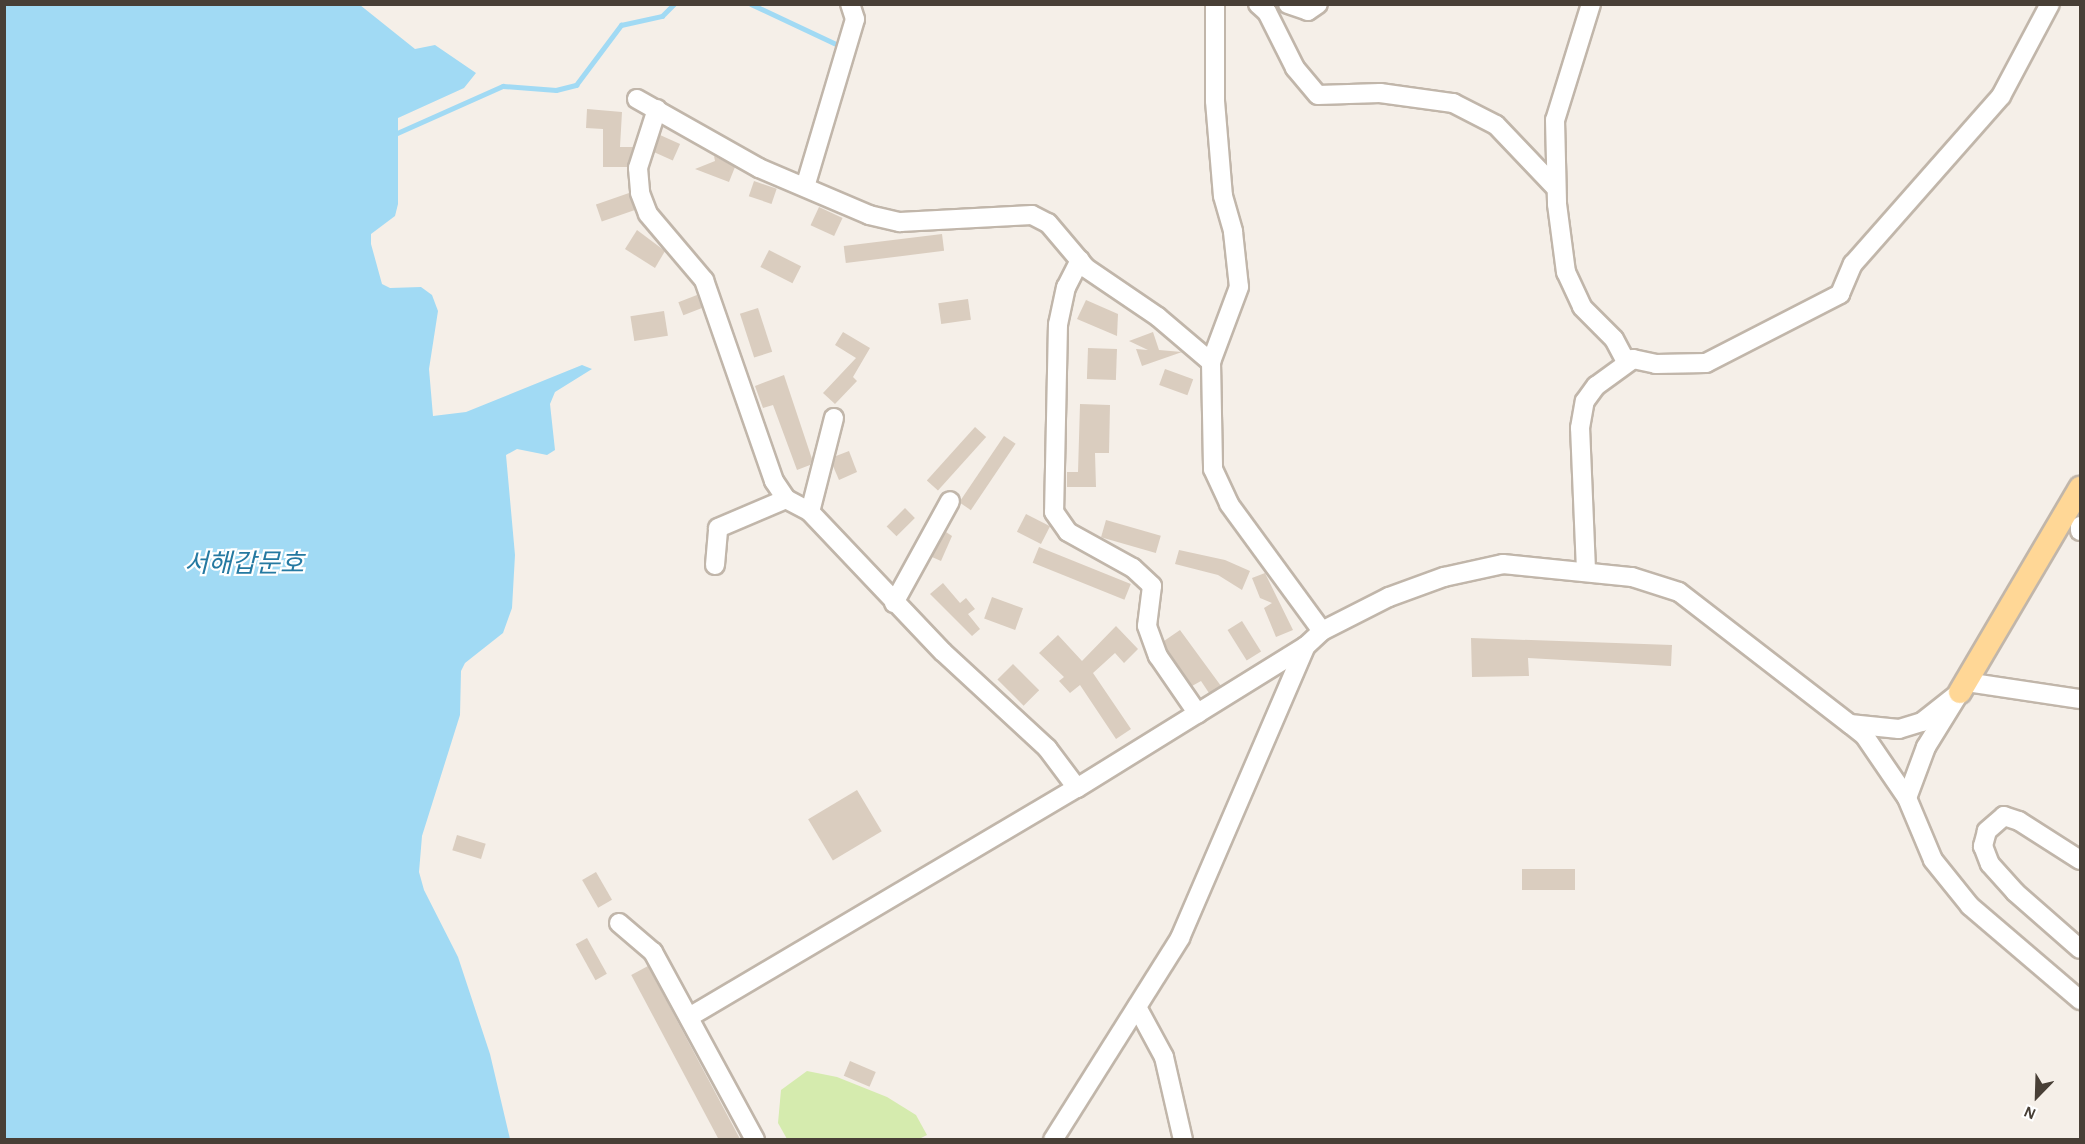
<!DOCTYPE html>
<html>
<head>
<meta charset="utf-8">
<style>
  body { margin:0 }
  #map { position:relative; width:2085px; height:1144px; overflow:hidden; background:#f5efe8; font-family:"Alegreya Sans","Noto Sans KR",sans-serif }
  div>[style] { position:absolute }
  .green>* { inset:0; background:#d5ebae }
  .water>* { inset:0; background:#a1daf4 }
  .stream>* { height:4.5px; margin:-2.25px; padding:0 2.25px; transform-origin:2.25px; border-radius:2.25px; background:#a1daf4 }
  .building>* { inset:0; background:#dacdbf; transform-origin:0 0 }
  .roads { filter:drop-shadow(2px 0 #c1b6aa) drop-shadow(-2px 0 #c1b6aa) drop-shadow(0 2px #c1b6aa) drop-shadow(0 -2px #c1b6aa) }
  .minor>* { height:18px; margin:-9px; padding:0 9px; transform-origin:9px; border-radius:9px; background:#fff }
  .major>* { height:22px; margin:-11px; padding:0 11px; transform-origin:11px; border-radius:11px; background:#ffd796 }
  span { translate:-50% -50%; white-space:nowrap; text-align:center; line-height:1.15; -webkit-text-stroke:4.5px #fff; paint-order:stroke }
  .water-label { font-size:26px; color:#2579a1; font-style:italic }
  .frame { position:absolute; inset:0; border:6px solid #483f36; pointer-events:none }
  .north { position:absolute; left:2007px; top:1066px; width:60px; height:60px; -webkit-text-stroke:4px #fff; paint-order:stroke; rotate:203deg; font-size:16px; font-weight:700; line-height:24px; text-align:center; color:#483f36 }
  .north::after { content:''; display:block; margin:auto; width:21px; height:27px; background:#483f36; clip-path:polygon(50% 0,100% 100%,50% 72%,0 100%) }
</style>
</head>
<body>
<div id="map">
  <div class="green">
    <i style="clip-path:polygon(807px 1071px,837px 1077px,887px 1097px,916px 1115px,927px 1135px,917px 1140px,787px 1139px,778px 1123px,781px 1090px)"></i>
  </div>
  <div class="water">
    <i style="clip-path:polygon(5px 4px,360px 5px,415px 49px,435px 45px,476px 73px,464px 88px,398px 118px,398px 204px,395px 216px,371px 234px,371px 244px,382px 284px,390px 288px,421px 287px,432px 295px,438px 311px,429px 369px,433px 416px,466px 412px,582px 365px,592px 369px,555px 392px,550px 404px,555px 450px,547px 455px,517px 449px,506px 455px,515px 555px,512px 608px,503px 633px,465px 663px,461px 671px,460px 715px,422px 836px,419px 872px,424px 890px,458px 957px,490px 1054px,510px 1139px,5px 1139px)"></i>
  </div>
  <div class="stream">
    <i style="left:751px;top:4px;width:96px;rotate:25.2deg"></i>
    <i style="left:395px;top:134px;width:118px;rotate:-24deg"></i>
    <i style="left:503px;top:86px;width:53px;rotate:4.3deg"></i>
    <i style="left:556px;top:90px;width:21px;rotate:-14deg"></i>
    <i style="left:576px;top:85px;width:75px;rotate:-53.1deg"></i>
    <i style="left:621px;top:25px;width:42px;rotate:-12.4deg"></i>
    <i style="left:662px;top:16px;width:17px;rotate:-45deg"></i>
  </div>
  <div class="building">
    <i style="clip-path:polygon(587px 109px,622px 112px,620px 147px,633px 147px,627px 167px,603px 167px,603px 129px,586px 128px)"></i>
    <i style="left:660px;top:135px;width:22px;height:18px;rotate:24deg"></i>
    <i style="clip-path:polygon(714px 156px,735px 167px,729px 182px,695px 169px,715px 161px)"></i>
    <i style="left:754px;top:181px;width:24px;height:16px;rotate:19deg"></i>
    <i style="left:629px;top:193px;width:18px;height:35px;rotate:71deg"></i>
    <i style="left:819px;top:207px;width:26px;height:20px;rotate:25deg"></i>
    <i style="clip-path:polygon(637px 230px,665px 251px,655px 268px,625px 249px)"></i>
    <i style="left:942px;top:234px;width:17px;height:99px;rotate:83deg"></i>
    <i style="left:769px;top:250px;width:36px;height:19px;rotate:27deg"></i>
    <i style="left:697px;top:295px;width:14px;height:20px;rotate:69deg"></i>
    <i style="left:968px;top:299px;width:21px;height:30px;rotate:82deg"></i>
    <i style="clip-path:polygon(1086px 300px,1118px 314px,1117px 336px,1077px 319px)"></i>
    <i style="left:758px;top:308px;width:46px;height:19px;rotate:72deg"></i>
    <i style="left:664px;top:311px;width:25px;height:34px;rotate:81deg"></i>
    <i style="clip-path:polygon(843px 332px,870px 348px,853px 377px,857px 381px,835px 404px,823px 393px,856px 358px,835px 345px)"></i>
    <i style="clip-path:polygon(1153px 332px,1159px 350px,1182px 352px,1142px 366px,1136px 349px,1148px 350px,1129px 341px)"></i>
    <i style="left:1088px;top:348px;width:29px;height:31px;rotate:2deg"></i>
    <i style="left:1165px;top:369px;width:30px;height:17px;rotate:20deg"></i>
    <i style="clip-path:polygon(784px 375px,812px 459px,810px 465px,797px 470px,773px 405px,763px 408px,755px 386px)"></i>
    <i style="clip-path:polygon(1080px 404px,1110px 405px,1109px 453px,1095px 453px,1096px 487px,1067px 487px,1067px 472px,1078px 472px)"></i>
    <i style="left:975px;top:427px;width:15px;height:72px;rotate:42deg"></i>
    <i style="left:1004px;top:436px;width:14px;height:80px;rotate:34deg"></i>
    <i style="clip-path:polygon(849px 451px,857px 472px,839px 480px,833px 466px,836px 456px)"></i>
    <i style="left:905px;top:508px;width:14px;height:26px;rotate:45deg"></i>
    <i style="left:1026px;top:514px;width:27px;height:20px;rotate:27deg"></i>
    <i style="left:1106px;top:520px;width:57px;height:18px;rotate:16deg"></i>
    <i style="clip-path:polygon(946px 532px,952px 536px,941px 561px,932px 557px)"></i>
    <i style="left:1039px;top:547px;width:99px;height:17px;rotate:22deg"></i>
    <i style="clip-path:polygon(1179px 550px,1225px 560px,1250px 571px,1242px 590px,1218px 575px,1175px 564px)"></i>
    <i style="clip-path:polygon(1265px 573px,1293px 630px,1276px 637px,1264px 608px,1272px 603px,1260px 598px,1252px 578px)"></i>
    <i style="clip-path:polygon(943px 583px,960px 603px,966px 598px,975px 609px,968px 614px,980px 629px,972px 636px,930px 594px)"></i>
    <i style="left:992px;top:597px;width:33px;height:23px;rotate:20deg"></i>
    <i style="left:1242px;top:621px;width:36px;height:17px;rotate:58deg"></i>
    <i style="clip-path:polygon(1116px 626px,1138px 649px,1124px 663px,1115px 653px,1093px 673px,1131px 729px,1116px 739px,1080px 685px,1070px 693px,1059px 681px,1064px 677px,1039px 653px,1058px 635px,1082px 661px)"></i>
    <i style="clip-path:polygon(1180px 630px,1221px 686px,1209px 693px,1201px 681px,1192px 686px,1168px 651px,1164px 641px)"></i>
    <i style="clip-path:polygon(1471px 638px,1672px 645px,1671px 666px,1528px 658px,1529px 676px,1472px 677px)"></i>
    <i style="left:1013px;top:664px;width:37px;height:22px;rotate:45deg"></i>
    <i style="left:857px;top:790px;width:48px;height:57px;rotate:59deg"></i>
    <i style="left:457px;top:835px;width:30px;height:16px;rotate:17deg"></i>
    <i style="left:1522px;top:869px;width:53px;height:21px"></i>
    <i style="left:596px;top:872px;width:32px;height:16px;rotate:60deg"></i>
    <i style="left:587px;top:938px;width:41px;height:13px;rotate:61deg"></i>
    <i style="left:648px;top:966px;width:198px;height:19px;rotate:62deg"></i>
    <i style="left:850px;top:1061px;width:28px;height:16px;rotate:23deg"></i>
  </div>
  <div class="roads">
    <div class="minor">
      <i style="left:1215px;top:4px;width:97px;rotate:90deg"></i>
      <i style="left:1215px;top:101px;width:95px;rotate:85.2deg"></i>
      <i style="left:1223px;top:196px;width:37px;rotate:74deg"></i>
      <i style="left:1233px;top:232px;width:55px;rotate:83.8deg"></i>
      <i style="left:1239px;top:287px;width:80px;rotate:110.5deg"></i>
      <i style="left:1211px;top:362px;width:107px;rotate:88.9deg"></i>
      <i style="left:1213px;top:469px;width:38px;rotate:65deg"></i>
      <i style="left:1229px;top:504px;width:157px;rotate:53.8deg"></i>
      <i style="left:1258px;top:4px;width:12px;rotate:42deg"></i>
      <i style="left:1267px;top:12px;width:63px;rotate:63.4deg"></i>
      <i style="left:1295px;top:68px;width:35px;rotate:50deg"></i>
      <i style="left:1318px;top:95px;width:62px;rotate:-1.8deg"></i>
      <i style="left:1380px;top:93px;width:74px;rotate:7.8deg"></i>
      <i style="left:1453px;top:103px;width:48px;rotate:27.1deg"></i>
      <i style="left:1496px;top:125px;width:87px;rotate:46.4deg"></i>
      <i style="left:1288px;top:4px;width:21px;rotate:19deg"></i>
      <i style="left:1308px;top:11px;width:12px;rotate:-35deg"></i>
      <i style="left:1591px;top:4px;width:121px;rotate:107.2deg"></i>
      <i style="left:1555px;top:120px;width:84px;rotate:88.6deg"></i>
      <i style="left:1557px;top:204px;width:69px;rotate:82.5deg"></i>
      <i style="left:1566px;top:272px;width:38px;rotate:65deg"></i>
      <i style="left:1582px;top:307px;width:45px;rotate:45deg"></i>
      <i style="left:1614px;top:339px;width:26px;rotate:62deg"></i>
      <i style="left:637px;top:99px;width:140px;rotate:29.5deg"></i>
      <i style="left:759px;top:168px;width:120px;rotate:23.1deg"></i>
      <i style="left:869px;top:215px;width:32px;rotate:13deg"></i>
      <i style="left:900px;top:222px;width:132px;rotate:-3deg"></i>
      <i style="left:1032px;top:215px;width:18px;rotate:27deg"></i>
      <i style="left:1048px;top:223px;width:59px;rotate:49.8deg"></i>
      <i style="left:1086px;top:268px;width:87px;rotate:34.2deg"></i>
      <i style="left:1158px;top:317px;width:70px;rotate:40.3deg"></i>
      <i style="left:657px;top:109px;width:62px;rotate:107.9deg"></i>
      <i style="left:638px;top:168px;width:25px;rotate:85deg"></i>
      <i style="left:640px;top:193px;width:22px;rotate:69deg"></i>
      <i style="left:648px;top:214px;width:87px;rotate:49.7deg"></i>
      <i style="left:704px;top:280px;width:213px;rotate:70.8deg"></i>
      <i style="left:774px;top:481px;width:22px;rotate:56deg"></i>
      <i style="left:786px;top:499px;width:27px;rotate:28deg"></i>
      <i style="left:810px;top:512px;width:193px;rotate:46.5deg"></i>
      <i style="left:943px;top:652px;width:142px;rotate:42.7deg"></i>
      <i style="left:1047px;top:748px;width:50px;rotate:53.1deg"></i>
      <i style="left:1077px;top:788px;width:269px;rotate:-31.8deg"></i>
      <i style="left:805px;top:187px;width:175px;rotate:-73.4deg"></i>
      <i style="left:855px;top:19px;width:16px;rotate:-108deg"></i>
      <i style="left:1080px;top:260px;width:30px;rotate:117deg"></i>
      <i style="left:1066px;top:287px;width:38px;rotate:102deg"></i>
      <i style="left:1058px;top:324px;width:188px;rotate:91.2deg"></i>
      <i style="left:1054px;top:512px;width:24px;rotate:55deg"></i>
      <i style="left:1068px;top:532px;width:74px;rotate:29deg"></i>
      <i style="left:1133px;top:568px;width:26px;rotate:43deg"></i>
      <i style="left:1152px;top:586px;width:40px;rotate:97.1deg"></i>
      <i style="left:1147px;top:626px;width:32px;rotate:70deg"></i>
      <i style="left:1158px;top:656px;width:70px;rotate:55.4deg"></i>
      <i style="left:810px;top:512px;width:97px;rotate:-75.7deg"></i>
      <i style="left:2080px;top:526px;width:5px;rotate:90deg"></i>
      <i style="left:715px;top:565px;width:37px;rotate:-85deg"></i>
      <i style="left:718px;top:528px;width:74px;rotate:-23.1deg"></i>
      <i style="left:1586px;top:570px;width:142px;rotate:-92.4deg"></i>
      <i style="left:1580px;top:428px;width:27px;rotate:-80deg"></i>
      <i style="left:1585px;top:401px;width:19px;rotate:-54deg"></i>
      <i style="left:1596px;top:386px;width:46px;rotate:-36.1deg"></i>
      <i style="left:1633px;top:359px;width:24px;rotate:12deg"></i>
      <i style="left:1656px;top:364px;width:50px;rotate:-1.1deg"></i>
      <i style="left:1706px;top:363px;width:151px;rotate:-27.2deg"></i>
      <i style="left:1840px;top:294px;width:33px;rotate:-67deg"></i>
      <i style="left:1853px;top:264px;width:224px;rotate:-48.6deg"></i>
      <i style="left:2001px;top:96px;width:104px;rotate:-62deg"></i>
      <i style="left:894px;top:603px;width:116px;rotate:-61.2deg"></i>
      <i style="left:1966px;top:682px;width:115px;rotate:8.5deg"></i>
      <i style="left:1851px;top:725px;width:16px;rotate:38deg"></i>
      <i style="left:1864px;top:735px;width:76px;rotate:55.7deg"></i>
      <i style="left:2080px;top:860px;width:72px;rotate:-147.4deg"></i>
      <i style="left:2019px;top:821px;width:16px;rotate:-162deg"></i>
      <i style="left:2004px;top:816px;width:23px;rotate:139deg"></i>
      <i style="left:1987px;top:831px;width:16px;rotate:105deg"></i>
      <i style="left:1983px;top:846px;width:19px;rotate:69deg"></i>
      <i style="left:1990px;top:864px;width:38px;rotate:48deg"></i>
      <i style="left:2015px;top:892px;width:86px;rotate:41.2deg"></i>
      <i style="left:619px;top:923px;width:45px;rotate:40.5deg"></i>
      <i style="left:653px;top:952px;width:214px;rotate:61.5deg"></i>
      <i style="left:1137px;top:1007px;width:57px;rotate:61.6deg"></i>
      <i style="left:1164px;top:1057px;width:85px;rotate:77.1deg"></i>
      <i style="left:691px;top:1016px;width:448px;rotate:-30.6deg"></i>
      <i style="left:1053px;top:1140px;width:239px;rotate:-57.8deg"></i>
      <i style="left:1180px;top:938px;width:318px;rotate:-66.7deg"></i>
      <i style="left:1306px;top:646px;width:22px;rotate:-43deg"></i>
      <i style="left:1322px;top:631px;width:75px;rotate:-26.9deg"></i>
      <i style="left:1389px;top:597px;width:59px;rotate:-20deg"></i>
      <i style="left:1444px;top:577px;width:60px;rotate:-12.4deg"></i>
      <i style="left:1503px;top:564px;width:130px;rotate:5.8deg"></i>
      <i style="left:1632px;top:577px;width:49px;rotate:17.7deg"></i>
      <i style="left:1679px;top:592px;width:216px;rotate:37.7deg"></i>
      <i style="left:1850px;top:724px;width:49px;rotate:5.8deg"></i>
      <i style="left:1899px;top:729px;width:24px;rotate:-17deg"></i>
      <i style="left:1922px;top:722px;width:48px;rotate:-38.3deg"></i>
      <i style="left:1960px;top:692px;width:65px;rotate:121.7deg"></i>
      <i style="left:1926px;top:747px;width:54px;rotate:110.4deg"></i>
      <i style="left:1907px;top:798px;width:67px;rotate:67.2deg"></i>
      <i style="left:1933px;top:860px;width:59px;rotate:51.2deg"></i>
      <i style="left:1970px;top:906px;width:145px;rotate:40.5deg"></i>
    </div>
    <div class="major">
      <i style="left:1960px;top:692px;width:237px;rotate:-59.5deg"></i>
    </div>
  </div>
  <div class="water-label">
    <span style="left:244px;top:565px">서해갑문호</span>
  </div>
  <div class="frame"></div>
  <div class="north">N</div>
</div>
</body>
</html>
